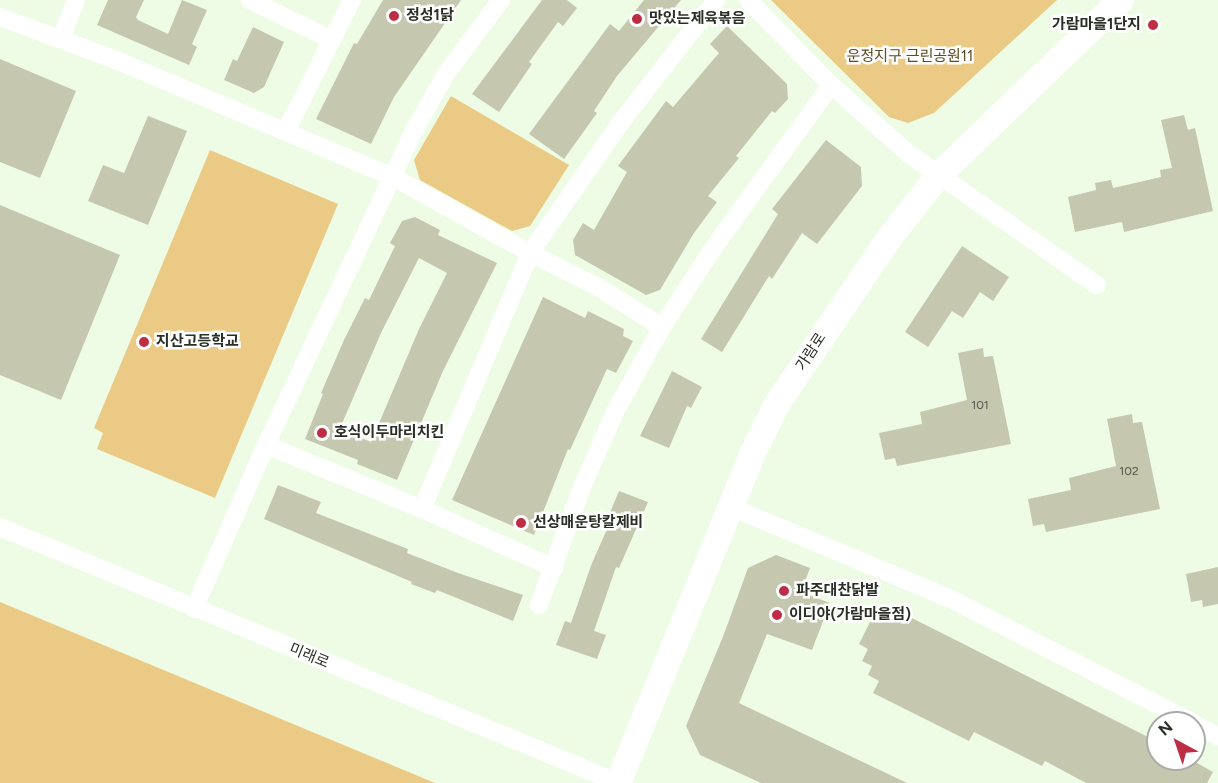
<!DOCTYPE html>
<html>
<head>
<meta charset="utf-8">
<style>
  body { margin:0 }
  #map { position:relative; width:1218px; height:783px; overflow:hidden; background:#effce5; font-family:Figtree,"Noto Sans KR",sans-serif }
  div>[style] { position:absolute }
  .green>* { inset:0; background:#eaca85 }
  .building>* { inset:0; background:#c6c7af }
  .street>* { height:18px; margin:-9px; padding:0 9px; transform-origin:9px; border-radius:9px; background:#fff }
  .secondary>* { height:26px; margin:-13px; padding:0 13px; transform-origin:13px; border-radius:13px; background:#fff }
  .dots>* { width:16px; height:16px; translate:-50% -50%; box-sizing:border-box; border:3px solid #fff; border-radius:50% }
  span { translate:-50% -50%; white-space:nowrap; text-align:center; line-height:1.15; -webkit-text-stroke:5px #fff; paint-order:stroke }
  .number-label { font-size:12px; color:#525649 }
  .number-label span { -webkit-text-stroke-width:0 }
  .poi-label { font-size:15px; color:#2b3027; font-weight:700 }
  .left { translate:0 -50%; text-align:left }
  .right { translate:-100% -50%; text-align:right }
  .park-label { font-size:15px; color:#5e4c23 }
  .street-label { font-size:15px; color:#2b3027 }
  .north { position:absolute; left:1146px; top:711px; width:60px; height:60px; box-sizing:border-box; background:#fff; border:2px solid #aaaca9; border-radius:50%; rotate:320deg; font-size:16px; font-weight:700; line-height:24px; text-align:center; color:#2b3027 }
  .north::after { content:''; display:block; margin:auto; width:21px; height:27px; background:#bd2d44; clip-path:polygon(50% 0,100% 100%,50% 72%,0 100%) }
</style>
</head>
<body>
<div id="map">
  <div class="green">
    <i style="clip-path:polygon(771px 0,1057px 0,934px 113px,908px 123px,889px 117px)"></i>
    <i style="clip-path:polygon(451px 96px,569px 165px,530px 226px,512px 231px,420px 180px,414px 160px)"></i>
    <i style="clip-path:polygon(210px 150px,338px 204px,215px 498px,97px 449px,103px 433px,94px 428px)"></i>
    <i style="clip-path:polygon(0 602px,435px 783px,0 783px)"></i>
  </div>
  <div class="building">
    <i style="clip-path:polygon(108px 0,144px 0,136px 17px,138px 20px,168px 34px,182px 0,207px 10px,192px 44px,197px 47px,189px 65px,97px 25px)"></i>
    <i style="clip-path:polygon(383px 0,461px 0,394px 97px,371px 144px,316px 119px,354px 43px,357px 44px)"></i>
    <i style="clip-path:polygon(542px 0,567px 0,577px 8px,563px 26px,558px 22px,529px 62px,532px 64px,499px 112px,472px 94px)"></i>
    <i style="clip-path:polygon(644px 0,681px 0,617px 76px,594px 111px,597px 113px,564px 159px,529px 134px,610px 24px,619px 31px)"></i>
    <i style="clip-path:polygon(727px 26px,787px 84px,788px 99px,775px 113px,772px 111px,736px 156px,739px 158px,708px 196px,717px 202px,694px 233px,660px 290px,646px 295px,575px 255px,573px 240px,583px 223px,594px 230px,627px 172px,618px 166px,666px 101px,673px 107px,719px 53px,710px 44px)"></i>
    <i style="clip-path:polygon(253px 27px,284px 42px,264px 87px,254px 93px,224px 80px,233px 59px,237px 61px)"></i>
    <i style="clip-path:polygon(0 59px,76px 91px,40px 178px,0 162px)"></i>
    <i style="clip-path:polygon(1184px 115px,1188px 130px,1195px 128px,1213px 211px,1124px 232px,1122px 222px,1075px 232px,1068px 197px,1096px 190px,1095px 183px,1111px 180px,1113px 188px,1161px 177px,1160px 170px,1172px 168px,1161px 120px)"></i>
    <i style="clip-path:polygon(148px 116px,187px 131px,148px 225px,88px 201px,103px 165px,124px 173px)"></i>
    <i style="clip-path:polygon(826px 140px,861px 167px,862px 186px,817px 244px,802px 233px,772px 279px,769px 276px,722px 352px,701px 339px,778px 214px,772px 209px)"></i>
    <i style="clip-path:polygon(0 205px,120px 255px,61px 400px,0 375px)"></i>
    <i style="clip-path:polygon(evenodd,415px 217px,440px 230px,438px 235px,497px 263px,443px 371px,397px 480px,357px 464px,358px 460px,305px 439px,323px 394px,321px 393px,344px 340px,365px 298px,369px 300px,395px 246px,390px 243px,402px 221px,415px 217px,419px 258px,447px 273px,419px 329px,371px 442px,340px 429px,341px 426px,381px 333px,419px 258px)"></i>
    <i style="clip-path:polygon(962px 246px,1009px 277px,993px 301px,980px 292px,963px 318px,952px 311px,928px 347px,905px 332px)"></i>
    <i style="clip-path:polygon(543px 297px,585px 318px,588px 311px,624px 329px,623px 336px,633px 341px,616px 373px,607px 369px,570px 450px,568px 449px,534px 535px,452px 500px)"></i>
    <i style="clip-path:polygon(983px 348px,984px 357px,993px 356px,1011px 444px,897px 466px,895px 458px,885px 460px,879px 433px,922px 424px,920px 412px,967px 400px,958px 353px)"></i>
    <i style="clip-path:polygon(672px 371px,702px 387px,691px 408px,687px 406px,669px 448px,640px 436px)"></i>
    <i style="clip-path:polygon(1132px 414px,1133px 423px,1142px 422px,1160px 509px,1046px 532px,1044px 524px,1033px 526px,1028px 499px,1071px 490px,1069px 478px,1116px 466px,1107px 419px)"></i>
    <i style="clip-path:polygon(278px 485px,321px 502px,316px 513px,408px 549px,407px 553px,458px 573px,523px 595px,513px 621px,437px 590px,435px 593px,411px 584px,412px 582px,264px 519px)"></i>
    <i style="clip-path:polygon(619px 491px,648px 502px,619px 568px,616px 567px,594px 631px,606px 635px,597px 659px,556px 645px,565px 621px,571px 623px,592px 563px,613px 516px,609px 515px)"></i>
    <i style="clip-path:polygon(776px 555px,810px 568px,801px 592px,830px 603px,812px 650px,767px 634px,739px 703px,907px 783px,761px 783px,700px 755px,686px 726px,724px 634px,748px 568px)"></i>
    <i style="clip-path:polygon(1218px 567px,1218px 604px,1203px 607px,1202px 600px,1191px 602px,1186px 574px)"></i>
    <i style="clip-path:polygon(890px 607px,1158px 742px,1158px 759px,1190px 759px,1213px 772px,1207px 783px,1086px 783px,1045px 761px,1042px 766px,974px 732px,969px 741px,873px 693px,879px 681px,868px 675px,872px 666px,862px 661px,868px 649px,859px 644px,874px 614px)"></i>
  </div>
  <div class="street">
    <i style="left:250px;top:0;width:89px;rotate:26deg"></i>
    <i style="left:748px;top:0;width:119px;rotate:45.7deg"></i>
    <i style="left:831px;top:85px;width:104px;rotate:41.5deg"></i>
    <i style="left:909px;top:154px;width:229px;rotate:34.9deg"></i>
    <i style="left:0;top:17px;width:118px;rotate:20.3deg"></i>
    <i style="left:111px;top:58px;width:306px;rotate:22.9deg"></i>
    <i style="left:393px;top:177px;width:157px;rotate:29deg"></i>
    <i style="left:530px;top:253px;width:76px;rotate:26.6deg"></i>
    <i style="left:598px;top:287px;width:75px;rotate:32deg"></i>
    <i style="left:61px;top:39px;width:42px;rotate:-69deg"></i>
    <i style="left:286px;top:131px;width:147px;rotate:-63.3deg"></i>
    <i style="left:266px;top:445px;width:169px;rotate:22.3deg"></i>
    <i style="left:422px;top:509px;width:145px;rotate:24.1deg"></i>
    <i style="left:731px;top:507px;width:236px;rotate:22.7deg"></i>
    <i style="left:949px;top:598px;width:274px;rotate:27.1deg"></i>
    <i style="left:422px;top:509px;width:278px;rotate:-67.1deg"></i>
    <i style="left:530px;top:253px;width:160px;rotate:-55.2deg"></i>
    <i style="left:621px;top:122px;width:155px;rotate:-52.1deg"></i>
    <i style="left:0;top:527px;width:670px;rotate:22.47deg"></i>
    <i style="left:539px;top:605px;width:128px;rotate:-69.9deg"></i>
    <i style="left:583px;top:485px;width:80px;rotate:-66.3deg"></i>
    <i style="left:615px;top:412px;width:97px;rotate:-61.1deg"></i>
    <i style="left:662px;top:327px;width:92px;rotate:-57deg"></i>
    <i style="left:712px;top:250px;width:203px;rotate:-54.2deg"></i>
    <i style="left:194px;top:609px;width:179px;rotate:-66.3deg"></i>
    <i style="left:266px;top:445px;width:349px;rotate:-64.8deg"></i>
    <i style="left:415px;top:129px;width:63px;rotate:-60.6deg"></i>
    <i style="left:446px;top:74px;width:92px;rotate:-53.4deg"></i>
    <i style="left:1194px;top:724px;width:27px;rotate:27deg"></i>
  </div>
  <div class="secondary">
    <i style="left:619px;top:781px;width:350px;rotate:-67.8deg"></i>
    <i style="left:751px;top:457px;width:59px;rotate:-63.9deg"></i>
    <i style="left:777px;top:404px;width:202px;rotate:-55.9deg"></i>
    <i style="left:890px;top:237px;width:79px;rotate:-51.7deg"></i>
    <i style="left:939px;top:175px;width:252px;rotate:-43.9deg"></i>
  </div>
  <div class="dots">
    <i style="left:394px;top:16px;background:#bd2d44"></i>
    <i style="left:637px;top:19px;background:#bd2d44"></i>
    <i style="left:1153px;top:25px;background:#bd2d44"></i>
    <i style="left:144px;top:342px;background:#bd2d44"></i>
    <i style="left:322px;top:433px;background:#bd2d44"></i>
    <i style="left:521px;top:523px;background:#bd2d44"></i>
    <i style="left:784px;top:591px;background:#bd2d44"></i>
    <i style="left:777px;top:615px;background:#bd2d44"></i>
  </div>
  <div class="number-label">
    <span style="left:980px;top:406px">101</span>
    <span style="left:1129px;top:472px">102</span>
  </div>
  <div class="poi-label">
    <span class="left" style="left:406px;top:16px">정성1닭</span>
    <span class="left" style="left:649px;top:19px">맛있는제육볶음</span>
    <span class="right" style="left:1141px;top:25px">가람마을1단지</span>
    <span class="left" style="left:156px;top:342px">지산고등학교</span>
    <span class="left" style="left:334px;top:433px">호식이두마리치킨</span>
    <span class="left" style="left:533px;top:523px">선상매운탕칼제비</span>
    <span class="left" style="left:796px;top:591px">파주대찬닭발</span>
    <span class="left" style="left:789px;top:615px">이디야(가람마을점)</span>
  </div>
  <div class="park-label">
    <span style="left:910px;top:57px">운정지구 근린공원11</span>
  </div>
  <div class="street-label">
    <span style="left:811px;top:352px;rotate:-57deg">가람로</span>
    <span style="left:309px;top:656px;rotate:22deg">미래로</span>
  </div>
  <div class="north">N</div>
</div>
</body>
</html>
